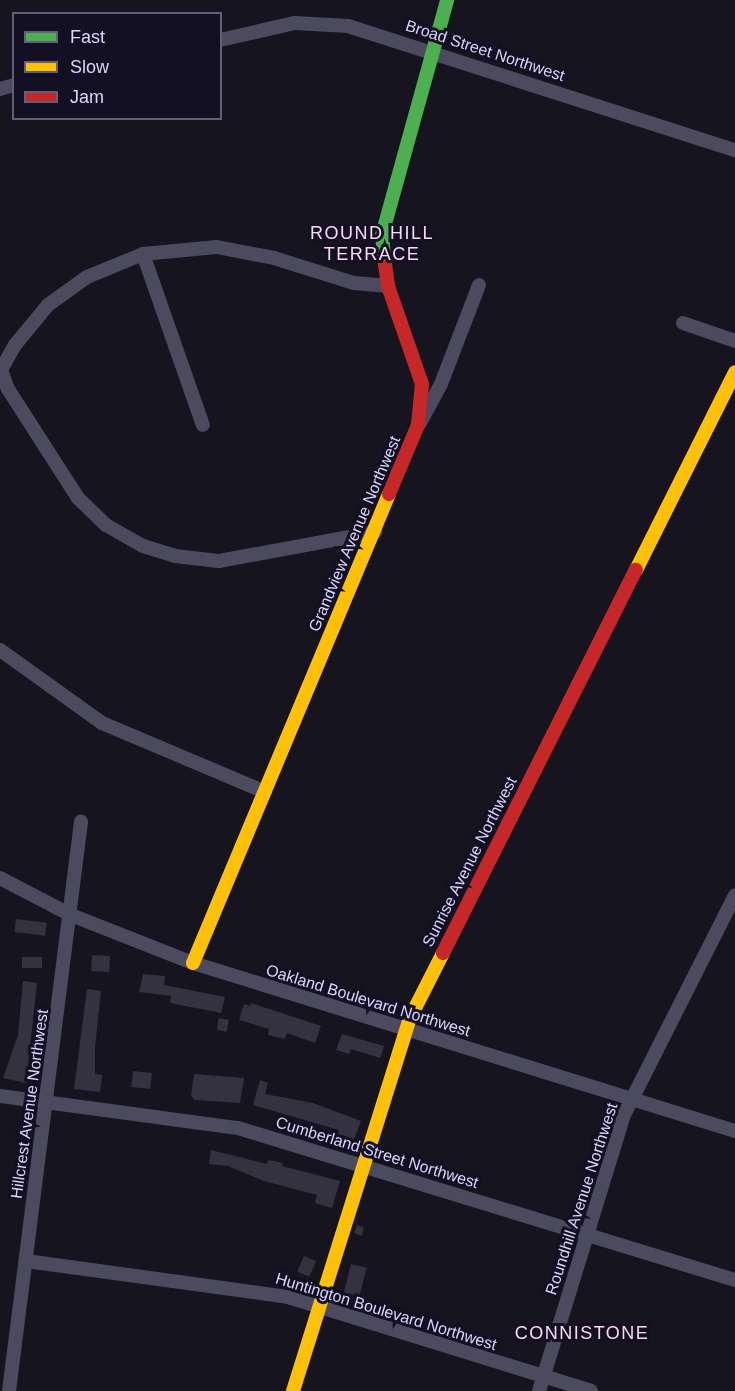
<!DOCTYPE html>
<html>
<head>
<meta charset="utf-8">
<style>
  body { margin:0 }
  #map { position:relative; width:735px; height:1391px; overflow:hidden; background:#16141f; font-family:Helvetica,sans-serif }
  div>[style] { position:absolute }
  .building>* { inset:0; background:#343241; transform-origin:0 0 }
  .street>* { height:14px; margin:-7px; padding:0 7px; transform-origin:7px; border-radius:7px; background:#4b4a5f }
  .fast>* { height:14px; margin:-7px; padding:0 7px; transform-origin:7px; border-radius:7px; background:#4caf50 }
  .slow>* { height:14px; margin:-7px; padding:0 7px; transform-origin:7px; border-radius:7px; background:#ffc107 }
  .jam>* { height:14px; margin:-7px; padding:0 7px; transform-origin:7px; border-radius:7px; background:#c62828 }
  span { translate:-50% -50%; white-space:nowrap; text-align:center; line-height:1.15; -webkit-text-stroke:6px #131023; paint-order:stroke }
  .street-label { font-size:16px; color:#d9d5fc }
  .neighbourhood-label { font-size:18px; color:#fcd7ef; letter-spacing:1.5px }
  .legend { position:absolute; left:12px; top:12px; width:210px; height:108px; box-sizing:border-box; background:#131023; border:2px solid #625f7a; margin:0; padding:8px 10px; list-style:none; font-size:18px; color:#d9d5fc }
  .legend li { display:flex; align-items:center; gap:12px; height:30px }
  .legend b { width:30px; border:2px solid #625f7a }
</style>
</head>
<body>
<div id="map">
  <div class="building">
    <i style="left:16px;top:919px;width:31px;height:13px;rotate:7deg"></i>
    <i style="left:92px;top:955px;width:18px;height:16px;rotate:3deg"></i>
    <i style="left:42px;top:957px;width:11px;height:20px;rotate:90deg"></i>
    <i style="clip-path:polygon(143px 974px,165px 976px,164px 985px,225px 997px,221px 1013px,170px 1003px,171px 996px,139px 992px)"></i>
    <i style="clip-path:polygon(23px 981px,37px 983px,26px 1083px,3px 1078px,18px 1035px)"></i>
    <i style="clip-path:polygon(87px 989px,101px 991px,95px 1047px,95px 1074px,102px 1075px,100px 1092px,74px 1089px)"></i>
    <i style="clip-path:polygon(251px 1003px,321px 1026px,315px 1043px,287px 1033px,285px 1039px,268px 1035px,269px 1029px,239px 1020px,244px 1004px,250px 1006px)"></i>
    <i style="left:219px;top:1018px;width:10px;height:12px;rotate:11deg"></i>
    <i style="clip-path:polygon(342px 1034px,384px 1046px,380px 1058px,351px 1049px,349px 1054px,336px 1050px)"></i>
    <i style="left:133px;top:1071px;width:19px;height:16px;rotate:6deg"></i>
    <i style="clip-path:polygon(194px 1074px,244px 1078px,240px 1103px,195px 1100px,191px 1096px)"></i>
    <i style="clip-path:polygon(260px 1080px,268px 1083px,265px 1094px,313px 1103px,361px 1121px,354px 1139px,337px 1134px,339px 1130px,253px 1105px)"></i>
    <i style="clip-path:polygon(211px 1150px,267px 1164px,268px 1160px,283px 1163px,282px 1166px,340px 1181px,332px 1208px,315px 1203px,317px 1195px,264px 1181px,228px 1166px,209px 1164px)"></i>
    <i style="clip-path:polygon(357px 1225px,364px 1227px,362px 1236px,354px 1233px)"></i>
    <i style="left:304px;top:1256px;width:13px;height:17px;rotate:23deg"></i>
    <i style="left:351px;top:1264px;width:16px;height:29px;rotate:14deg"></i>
  </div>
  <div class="street">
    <i style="left:220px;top:40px;width:77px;rotate:-12.8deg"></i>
    <i style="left:295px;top:23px;width:53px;rotate:3.2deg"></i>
    <i style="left:348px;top:26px;width:406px;rotate:17.8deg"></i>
    <i style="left:0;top:89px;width:15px;rotate:-16deg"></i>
    <i style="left:143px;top:254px;width:181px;rotate:70.7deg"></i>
    <i style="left:683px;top:323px;width:55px;rotate:19.1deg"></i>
    <i style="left:1px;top:370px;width:20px;rotate:70deg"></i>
    <i style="left:8px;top:389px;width:130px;rotate:57.3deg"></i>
    <i style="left:78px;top:498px;width:39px;rotate:44deg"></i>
    <i style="left:106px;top:525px;width:43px;rotate:29.6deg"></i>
    <i style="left:143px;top:546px;width:34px;rotate:17deg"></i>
    <i style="left:175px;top:556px;width:44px;rotate:6.5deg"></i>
    <i style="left:219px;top:561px;width:159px;rotate:-10.5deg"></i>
    <i style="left:1px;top:370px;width:29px;rotate:-61deg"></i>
    <i style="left:15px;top:345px;width:52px;rotate:-50.5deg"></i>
    <i style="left:48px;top:305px;width:48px;rotate:-35.7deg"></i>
    <i style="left:87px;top:277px;width:61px;rotate:-22.3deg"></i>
    <i style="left:143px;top:254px;width:74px;rotate:-5.4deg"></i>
    <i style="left:217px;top:247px;width:58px;rotate:10.9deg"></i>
    <i style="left:274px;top:258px;width:84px;rotate:17.4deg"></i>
    <i style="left:354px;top:283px;width:34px;rotate:5deg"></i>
    <i style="left:420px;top:423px;width:44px;rotate:-61.7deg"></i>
    <i style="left:441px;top:384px;width:106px;rotate:-69deg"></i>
    <i style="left:0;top:650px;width:125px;rotate:35.6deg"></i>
    <i style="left:102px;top:723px;width:177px;rotate:22.9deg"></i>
    <i style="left:0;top:878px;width:80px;rotate:27.5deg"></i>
    <i style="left:71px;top:915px;width:131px;rotate:21.5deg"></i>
    <i style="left:193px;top:963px;width:567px;rotate:17.22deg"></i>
    <i style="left:0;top:1096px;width:240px;rotate:7.7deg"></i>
    <i style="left:238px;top:1128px;width:520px;rotate:17.01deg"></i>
    <i style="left:26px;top:1261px;width:264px;rotate:7.8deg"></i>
    <i style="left:288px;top:1297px;width:317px;rotate:17.2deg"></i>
    <i style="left:9px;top:1391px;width:574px;rotate:-82.79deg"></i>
    <i style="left:539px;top:1391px;width:289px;rotate:-72.9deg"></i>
    <i style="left:624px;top:1115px;width:246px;rotate:-63.2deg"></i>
  </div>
  <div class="fast">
    <i style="left:385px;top:264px;width:29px;rotate:-96deg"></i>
    <i style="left:382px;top:235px;width:244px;rotate:-74.5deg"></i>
  </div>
  <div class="slow">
    <i style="left:636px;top:570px;width:221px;rotate:-63.4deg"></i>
    <i style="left:193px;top:963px;width:508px;rotate:-67.32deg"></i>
    <i style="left:293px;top:1391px;width:389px;rotate:-72.6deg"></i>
    <i style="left:409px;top:1020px;width:75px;rotate:-63.1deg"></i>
  </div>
  <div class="jam">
    <i style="left:385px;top:264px;width:22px;rotate:82deg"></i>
    <i style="left:388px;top:286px;width:104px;rotate:70.9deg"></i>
    <i style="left:422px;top:384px;width:41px;rotate:95.6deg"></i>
    <i style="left:418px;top:425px;width:75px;rotate:112.8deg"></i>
    <i style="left:443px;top:953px;width:429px;rotate:-63.3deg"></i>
  </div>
  <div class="street-label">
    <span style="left:485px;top:51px;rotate:18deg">Broad Street Northwest</span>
    <span style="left:355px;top:534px;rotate:-67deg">Grandview Avenue Northwest</span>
    <span style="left:470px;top:862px;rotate:-63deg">Sunrise Avenue Northwest</span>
    <span style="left:368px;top:1001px;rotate:17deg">Oakland Boulevard Northwest</span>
    <span style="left:30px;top:1104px;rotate:-82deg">Hillcrest Avenue Northwest</span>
    <span style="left:377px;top:1153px;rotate:17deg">Cumberland Street Northwest</span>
    <span style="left:582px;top:1199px;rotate:-72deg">Roundhill Avenue Northwest</span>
    <span style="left:386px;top:1312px;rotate:17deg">Huntington Boulevard Northwest</span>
  </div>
  <div class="neighbourhood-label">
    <span style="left:372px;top:244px">ROUND HILL<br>TERRACE</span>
    <span style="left:582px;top:1333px">CONNISTONE</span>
  </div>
  <ul class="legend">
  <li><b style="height:8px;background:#4caf50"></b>Fast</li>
  <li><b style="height:8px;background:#ffc107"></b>Slow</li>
  <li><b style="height:8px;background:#c62828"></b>Jam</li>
  </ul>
</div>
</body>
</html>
